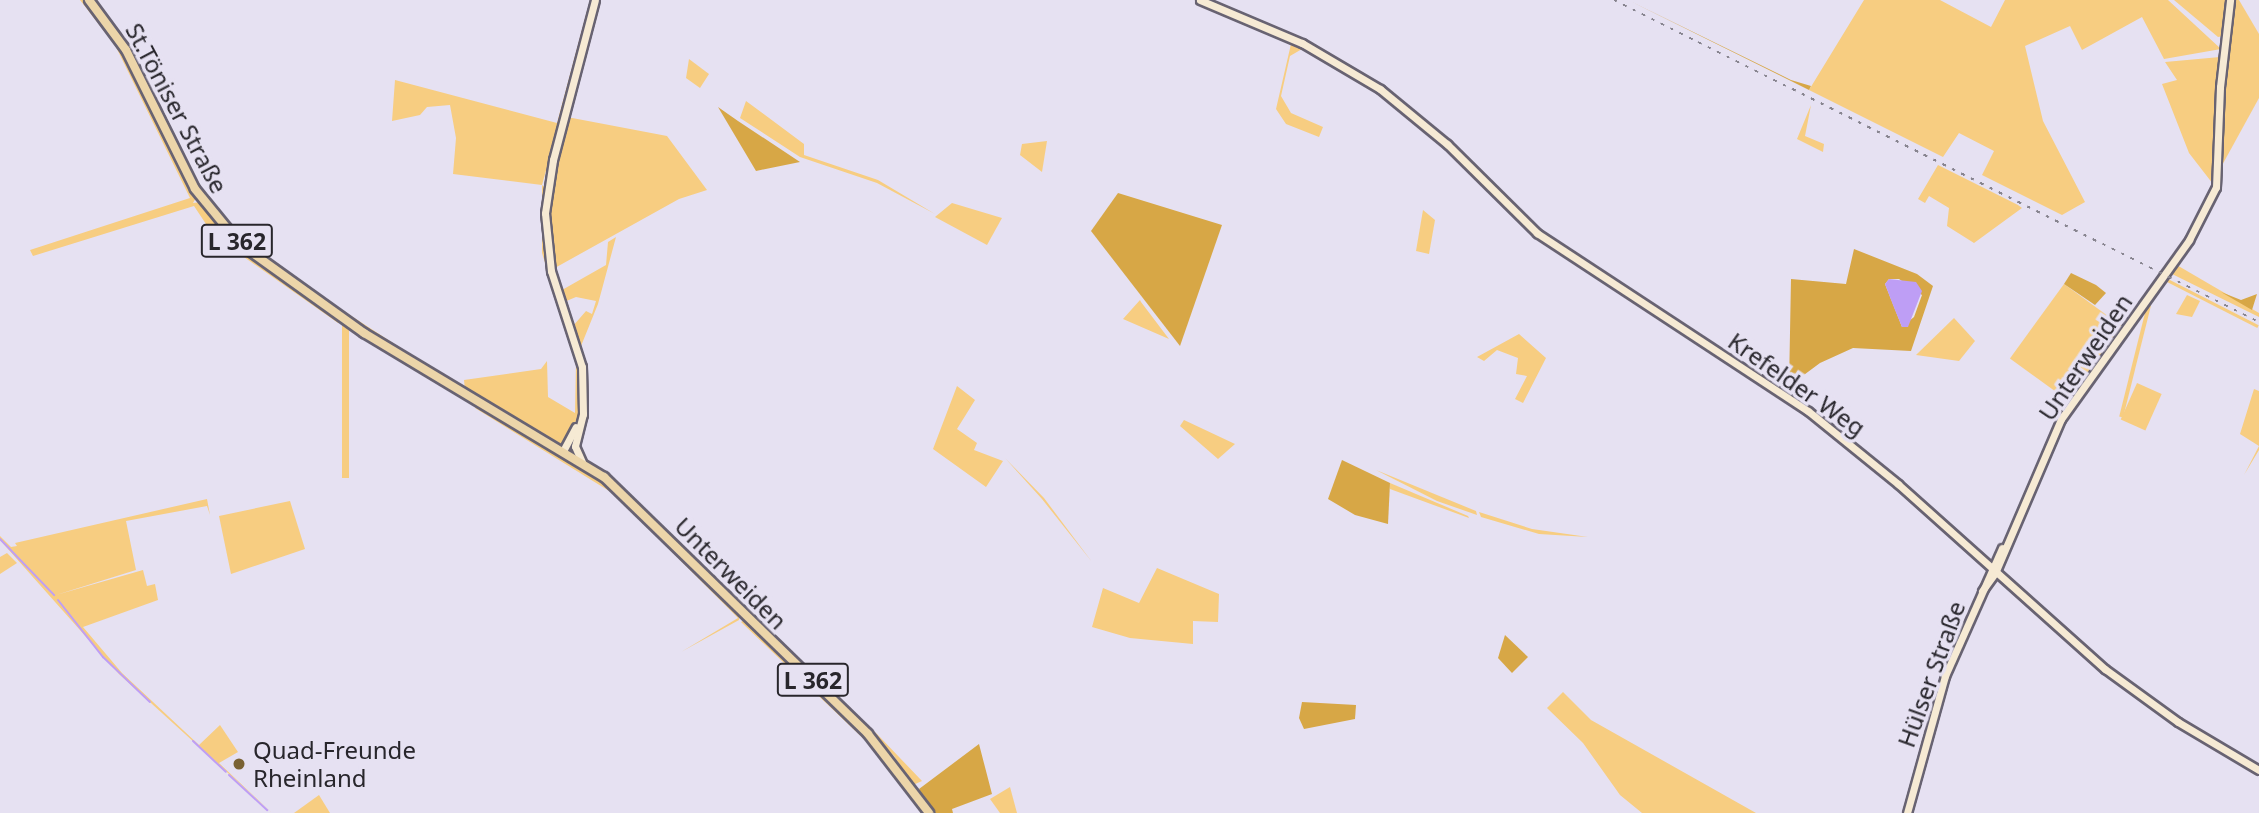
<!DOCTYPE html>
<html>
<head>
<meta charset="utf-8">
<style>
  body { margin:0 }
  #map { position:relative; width:2259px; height:813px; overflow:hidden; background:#e6e1f2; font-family:"Noto Sans",sans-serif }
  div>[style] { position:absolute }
  .green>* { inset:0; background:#f7cd81; transform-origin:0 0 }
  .forest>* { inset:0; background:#d7a746 }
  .water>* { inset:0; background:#be9ef5 }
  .stream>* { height:2px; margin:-1px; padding:0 1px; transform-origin:1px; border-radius:1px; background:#be9ef5 }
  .roads { filter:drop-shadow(2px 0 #686372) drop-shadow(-2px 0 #686372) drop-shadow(0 2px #686372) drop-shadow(0 -2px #686372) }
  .secondary>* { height:7px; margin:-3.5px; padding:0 3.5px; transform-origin:3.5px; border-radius:3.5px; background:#f6ead4 }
  .primary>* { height:8px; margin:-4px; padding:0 4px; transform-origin:4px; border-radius:4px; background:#ecd5a9 }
  .rail>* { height:2px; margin-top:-1px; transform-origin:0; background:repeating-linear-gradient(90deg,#888590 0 3.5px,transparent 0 10.5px) }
  .dots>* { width:19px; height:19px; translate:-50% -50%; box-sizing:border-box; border:4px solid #e6e1f2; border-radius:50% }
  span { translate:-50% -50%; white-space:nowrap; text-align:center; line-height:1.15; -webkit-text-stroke:7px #e6e1f2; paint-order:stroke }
  .shield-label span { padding:2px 5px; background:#e6e1f2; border:2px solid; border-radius:5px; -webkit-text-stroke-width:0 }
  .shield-label { font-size:23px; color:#28262c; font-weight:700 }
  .street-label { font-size:24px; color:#28262c }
  .poi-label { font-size:24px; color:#28262c }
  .left { translate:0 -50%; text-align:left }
</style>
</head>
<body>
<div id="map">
  <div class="green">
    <i style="clip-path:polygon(80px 0,85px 0,120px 44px,197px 196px,193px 203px,201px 202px,243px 250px,339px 319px,338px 323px,214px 236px,194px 206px,33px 256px,30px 250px,190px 198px,115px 45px)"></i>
    <i style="clip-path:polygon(1864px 0,1940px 0,1991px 27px,2005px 0,2168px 0,2221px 49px,2164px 59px,2142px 17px,2082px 50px,2070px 26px,2025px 46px,2043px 121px,2085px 202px,2062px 215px,1982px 175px,1994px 151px,1959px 133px,1943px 157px,1809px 90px)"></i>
    <i style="clip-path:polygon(2174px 0,2228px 0,2223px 36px,2218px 37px)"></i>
    <i style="clip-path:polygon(2232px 0,2239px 0,2259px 34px,2259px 98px,2220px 169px,2221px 100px)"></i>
    <i style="clip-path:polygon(587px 11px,589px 17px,542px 185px,546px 188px,545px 253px,582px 376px,578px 417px,563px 445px,445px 380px,356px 324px,261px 258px,230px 230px,210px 206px,264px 259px,465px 390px,464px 380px,541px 369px,547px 361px,548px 397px,575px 413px,576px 363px,542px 253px,542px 185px,453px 174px,456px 138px,450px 105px,427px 107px,420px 115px,392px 121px,395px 80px,557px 123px)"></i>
    <i style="clip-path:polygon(1291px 44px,1302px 49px,1290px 56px,1281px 96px,1291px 113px,1323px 127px,1319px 137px,1286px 124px,1276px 109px)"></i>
    <i style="clip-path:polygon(130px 45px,180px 149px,208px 199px,202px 196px,128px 48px)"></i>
    <i style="clip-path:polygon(2220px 57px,2213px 184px,2189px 153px,2162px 84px,2177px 80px,2165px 62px)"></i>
    <i style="clip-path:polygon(689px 59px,709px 74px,700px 88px,686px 78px)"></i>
    <i style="clip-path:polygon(746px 101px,804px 144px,804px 155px,878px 180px,935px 214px,877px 183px,800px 157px,740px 118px)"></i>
    <i style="clip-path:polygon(1811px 105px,1805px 136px,1824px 144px,1823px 152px,1797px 139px)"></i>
    <i style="clip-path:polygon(567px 117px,667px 136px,707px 190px,679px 199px,553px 269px,548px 220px)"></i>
    <i style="clip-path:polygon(1047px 141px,1042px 172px,1020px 155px,1022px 144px)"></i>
    <i style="clip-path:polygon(1938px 165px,2018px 205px,2022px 208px,1974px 243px,1947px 226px,1949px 208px,1929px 196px,1925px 203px,1918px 199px)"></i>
    <i style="clip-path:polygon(952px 203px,1002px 218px,987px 245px,935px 217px)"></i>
    <i style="clip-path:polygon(1423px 210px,1435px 220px,1429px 254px,1416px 251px)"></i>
    <i style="clip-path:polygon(evenodd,616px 237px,598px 304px,581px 346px,587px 371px,588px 403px,581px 436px,587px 402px,584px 362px,553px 273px,562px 290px,606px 265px,608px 242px,616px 237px,576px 297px,596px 301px,592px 314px,586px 311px,573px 326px,564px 302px,576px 297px)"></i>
    <i style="clip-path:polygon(2175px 264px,2259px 313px,2259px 317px,2170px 273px)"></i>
    <i style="left:2166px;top:278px;width:104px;height:3px;rotate:27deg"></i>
    <i style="left:2064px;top:284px;width:73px;height:92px;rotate:36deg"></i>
    <i style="clip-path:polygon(2187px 295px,2200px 301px,2192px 317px,2176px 314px)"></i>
    <i style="clip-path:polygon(1140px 300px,1141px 302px,1169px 339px,1123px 319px)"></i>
    <i style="left:2147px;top:305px;width:4px;height:115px;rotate:14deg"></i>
    <i style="clip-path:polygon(1954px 318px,1975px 341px,1959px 361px,1916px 355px)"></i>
    <i style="left:342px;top:325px;width:7px;height:153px"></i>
    <i style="clip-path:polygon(1519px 334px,1546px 358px,1523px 403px,1515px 399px,1527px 376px,1516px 374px,1518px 358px,1497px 350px,1484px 361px,1477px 357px)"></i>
    <i style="left:2137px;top:383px;width:27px;height:40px;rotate:24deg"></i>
    <i style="clip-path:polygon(957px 386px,975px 400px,957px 429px,977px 443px,974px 450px,1003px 461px,986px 487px,933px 449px)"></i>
    <i style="clip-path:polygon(2254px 389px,2259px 391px,2259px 450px,2244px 475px,2259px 446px,2240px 434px)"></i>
    <i style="clip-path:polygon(479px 405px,607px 484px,740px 614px,739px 620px,681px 652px,738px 618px,614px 494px,475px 408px)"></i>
    <i style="clip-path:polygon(1184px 420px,1235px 444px,1218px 459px,1180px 426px)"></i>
    <i style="clip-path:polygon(1005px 458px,1044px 498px,1092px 562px,1042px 499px)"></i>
    <i style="clip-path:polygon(605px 470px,750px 616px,877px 734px,922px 781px,913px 785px,894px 756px,747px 616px,604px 474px)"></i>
    <i style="clip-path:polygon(1376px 470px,1476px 511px,1477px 515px,1437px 501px)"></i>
    <i style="clip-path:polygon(1390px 483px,1468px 516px,1469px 518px,1390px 489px)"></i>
    <i style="clip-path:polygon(207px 499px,210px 515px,207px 506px,126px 521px,136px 570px,56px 595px,143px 570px,147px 586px,155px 584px,158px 600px,83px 627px,122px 673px,199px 745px,220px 725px,238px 752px,219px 763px,272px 813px,119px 674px,0 540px,0 536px,11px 547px,17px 546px,15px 543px)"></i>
    <i style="clip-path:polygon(290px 501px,305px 549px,231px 574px,219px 516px)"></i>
    <i style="clip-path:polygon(1479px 512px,1532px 529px,1588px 537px,1539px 534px,1481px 517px)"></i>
    <i style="clip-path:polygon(7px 553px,17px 563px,0 574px,0 557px)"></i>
    <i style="clip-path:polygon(1157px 568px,1219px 594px,1218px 622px,1193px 621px,1193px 644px,1130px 638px,1092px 627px,1103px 588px,1139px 603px)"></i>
    <i style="clip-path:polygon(744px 620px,873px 743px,907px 791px,869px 744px,741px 622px)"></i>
    <i style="clip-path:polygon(1563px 692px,1591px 720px,1756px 813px,1642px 813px,1620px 795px,1583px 743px,1547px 708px)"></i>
    <i style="clip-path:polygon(1010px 787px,1017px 813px,1000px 813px,990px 799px)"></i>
    <i style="clip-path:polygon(319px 795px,330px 813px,294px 813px)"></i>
  </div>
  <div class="forest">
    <i style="clip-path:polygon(1628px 0,1791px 80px,1811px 86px,1809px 90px)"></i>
    <i style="clip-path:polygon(718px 107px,738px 121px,800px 162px,756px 171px)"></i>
    <i style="clip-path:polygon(1118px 193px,1222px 225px,1180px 346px,1091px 231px)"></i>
    <i style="clip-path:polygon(evenodd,1854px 249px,1917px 274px,1933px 286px,1911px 351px,1853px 348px,1820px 363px,1789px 386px,1791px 279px,1846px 284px,1854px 249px,1889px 279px,1899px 279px,1922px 295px,1914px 317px,1902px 327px,1885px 284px,1889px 279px)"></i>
    <i style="clip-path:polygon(2071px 273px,2096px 285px,2106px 293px,2095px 305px,2064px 284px)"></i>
    <i style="clip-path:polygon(2221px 292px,2241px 300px,2257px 294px,2252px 310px)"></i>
    <i style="clip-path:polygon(1342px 460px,1390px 483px,1388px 524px,1355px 515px,1328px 499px)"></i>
    <i style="clip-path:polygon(1505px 635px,1528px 657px,1512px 673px,1498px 658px)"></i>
    <i style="clip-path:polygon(1302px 702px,1356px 705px,1355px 719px,1304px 729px,1299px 718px)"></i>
    <i style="clip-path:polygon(979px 744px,992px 794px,952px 809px,953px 813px,933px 813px,919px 789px)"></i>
  </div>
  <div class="water">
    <i style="clip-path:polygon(1889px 279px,1916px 282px,1922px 291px,1908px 327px,1902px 327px,1893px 305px,1885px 284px)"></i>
  </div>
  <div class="stream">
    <i style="left:0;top:539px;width:78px;rotate:46deg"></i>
    <i style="left:58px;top:600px;width:73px;rotate:51.7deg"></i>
    <i style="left:103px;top:657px;width:65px;rotate:43.8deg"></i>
    <i style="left:193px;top:741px;width:45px;rotate:43.2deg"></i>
    <i style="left:229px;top:775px;width:52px;rotate:42.6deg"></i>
  </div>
  <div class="roads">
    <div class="secondary">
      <i style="left:1200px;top:0;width:111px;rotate:22.9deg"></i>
      <i style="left:1302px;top:43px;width:91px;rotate:30.5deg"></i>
      <i style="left:1380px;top:89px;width:87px;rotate:39.4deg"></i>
      <i style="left:1447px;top:144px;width:127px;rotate:44.7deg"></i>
      <i style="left:1537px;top:233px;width:324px;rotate:33.3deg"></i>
      <i style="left:1808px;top:411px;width:116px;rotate:39deg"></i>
      <i style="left:1898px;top:484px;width:278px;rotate:41.8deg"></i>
      <i style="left:2105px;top:669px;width:90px;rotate:36deg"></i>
      <i style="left:2178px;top:722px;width:94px;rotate:30.7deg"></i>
      <i style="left:563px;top:451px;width:27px;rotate:-62deg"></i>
      <i style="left:582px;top:462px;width:17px;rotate:-114deg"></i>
      <i style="left:575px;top:446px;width:33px;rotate:-76deg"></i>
      <i style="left:583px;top:414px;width:47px;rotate:-91.2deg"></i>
      <i style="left:582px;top:367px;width:101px;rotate:-107.9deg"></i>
      <i style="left:551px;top:271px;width:58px;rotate:-95.9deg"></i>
      <i style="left:545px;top:213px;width:54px;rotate:-81.4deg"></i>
      <i style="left:553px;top:160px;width:165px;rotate:-75.3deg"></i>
      <i style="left:1982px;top:591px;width:22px;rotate:-54deg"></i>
      <i style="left:1995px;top:573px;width:168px;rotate:-66.8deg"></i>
      <i style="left:2061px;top:419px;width:220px;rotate:-54.4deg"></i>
      <i style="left:2189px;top:240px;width:59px;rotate:-63deg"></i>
      <i style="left:2216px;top:187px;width:100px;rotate:-87.7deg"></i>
      <i style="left:2220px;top:87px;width:88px;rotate:-83.4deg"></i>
      <i style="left:1907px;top:813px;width:142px;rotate:-74.5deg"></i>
      <i style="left:1945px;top:676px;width:140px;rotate:-66deg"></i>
    </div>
    <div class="primary">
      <i style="left:89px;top:0;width:62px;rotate:53.5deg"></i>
      <i style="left:126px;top:50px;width:155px;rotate:63.6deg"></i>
      <i style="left:195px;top:189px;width:71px;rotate:50.7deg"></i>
      <i style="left:240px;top:244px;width:153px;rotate:35.7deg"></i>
      <i style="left:364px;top:333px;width:280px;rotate:31deg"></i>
      <i style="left:604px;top:477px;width:368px;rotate:44.2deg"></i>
      <i style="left:868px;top:734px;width:100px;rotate:52.3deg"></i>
    </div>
  </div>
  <div class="rail">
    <i style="left:1614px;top:0;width:721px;rotate:26.53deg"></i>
  </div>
  <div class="dots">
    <i style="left:239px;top:764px;background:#7a6233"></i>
  </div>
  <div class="shield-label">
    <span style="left:237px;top:241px">L 362</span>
    <span style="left:813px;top:680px">L 362</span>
  </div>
  <div class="street-label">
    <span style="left:177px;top:108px;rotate:62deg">St.Töniser Straße</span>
    <span style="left:2085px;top:357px;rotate:-56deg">Unterweiden</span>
    <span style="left:1797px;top:384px;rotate:35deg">Krefelder Weg</span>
    <span style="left:731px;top:573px;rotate:45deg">Unterweiden</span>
    <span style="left:1931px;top:674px;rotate:-70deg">Hülser Straße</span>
  </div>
  <div class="poi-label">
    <span class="left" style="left:253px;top:764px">Quad-Freunde<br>Rheinland</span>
  </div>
</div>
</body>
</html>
